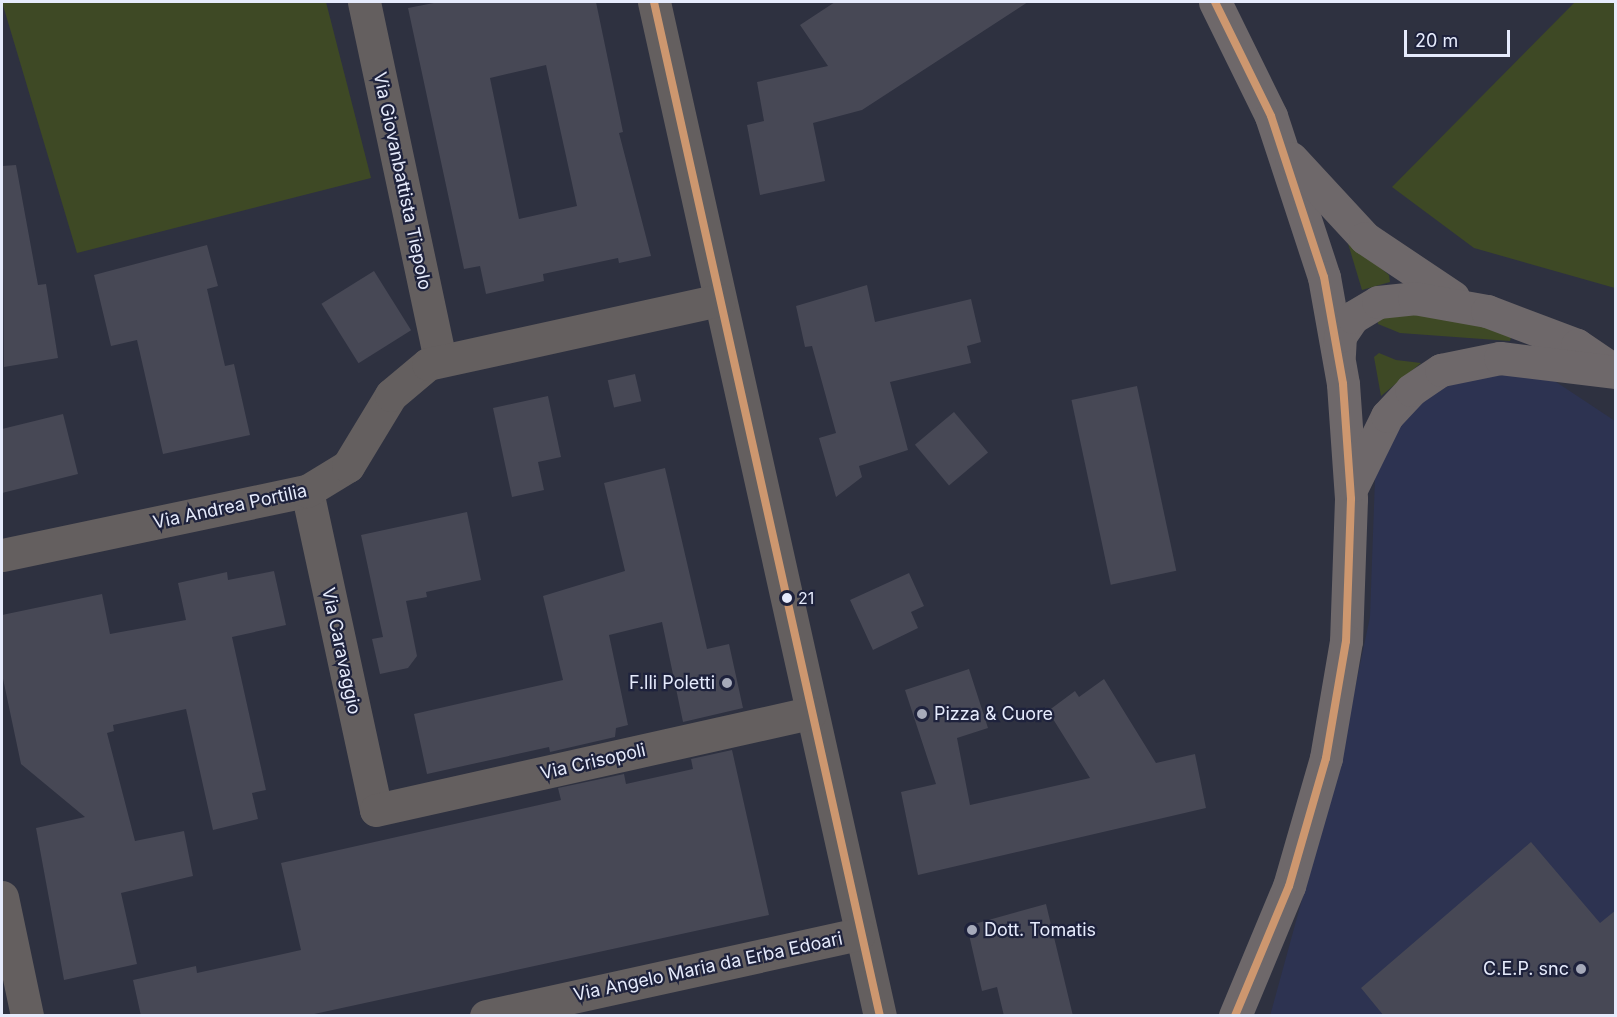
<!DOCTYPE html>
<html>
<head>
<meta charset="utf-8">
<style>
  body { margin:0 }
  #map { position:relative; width:1617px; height:1017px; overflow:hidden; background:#2e3140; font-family:Inter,sans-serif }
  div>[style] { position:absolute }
  .built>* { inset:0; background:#2d3351 }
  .green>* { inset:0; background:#3e4925 }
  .building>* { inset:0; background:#474855; transform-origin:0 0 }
  .minor>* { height:33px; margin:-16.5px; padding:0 16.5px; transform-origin:16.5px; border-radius:16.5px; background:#645f5f }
  .major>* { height:33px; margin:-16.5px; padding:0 16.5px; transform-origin:16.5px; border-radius:16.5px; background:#6e686a }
  .bus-1>* { height:8px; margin:-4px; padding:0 4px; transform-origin:4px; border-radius:4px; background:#cd976f }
  .dots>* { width:16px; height:16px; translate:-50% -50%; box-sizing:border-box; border:3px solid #1e223c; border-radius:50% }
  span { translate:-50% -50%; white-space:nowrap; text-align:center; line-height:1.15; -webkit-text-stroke:4.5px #1e223c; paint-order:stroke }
  .bus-label { font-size:16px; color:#e6ebfc }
  .left { translate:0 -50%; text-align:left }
  .street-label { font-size:18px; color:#e6ebfc }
  .poi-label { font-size:18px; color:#e6ebfc }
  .right { translate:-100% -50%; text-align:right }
  .frame { position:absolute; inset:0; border:3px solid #e6ebfc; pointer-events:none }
  .scale { position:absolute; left:1404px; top:30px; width:106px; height:27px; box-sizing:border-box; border:3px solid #e6ebfc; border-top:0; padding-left:8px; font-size:18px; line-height:21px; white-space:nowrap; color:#e6ebfc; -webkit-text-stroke:4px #1e223c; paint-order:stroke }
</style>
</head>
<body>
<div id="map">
  <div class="built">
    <i style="clip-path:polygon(1541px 372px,1615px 421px,1615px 1015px,1270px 1016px,1338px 768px,1370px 617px,1376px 450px,1443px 380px)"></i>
  </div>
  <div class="green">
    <i style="clip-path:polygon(2px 2px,326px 2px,371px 178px,77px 253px)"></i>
    <i style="clip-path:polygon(1575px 2px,1615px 2px,1615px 288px,1474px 248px,1392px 187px)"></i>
    <i style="clip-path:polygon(1347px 240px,1389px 275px,1390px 282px,1362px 290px)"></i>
    <i style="clip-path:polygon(1418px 310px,1512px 334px,1510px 341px,1400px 333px,1378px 324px,1378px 318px)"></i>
    <i style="clip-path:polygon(1379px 353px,1396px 360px,1421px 363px,1381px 396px,1374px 357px)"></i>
  </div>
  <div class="building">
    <i style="clip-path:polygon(evenodd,439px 2px,596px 2px,623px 132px,619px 133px,651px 256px,619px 263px,618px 258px,543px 274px,544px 281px,486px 294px,480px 266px,464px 269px,408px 8px,439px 2px,546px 65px,577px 206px,519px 219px,490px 78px,546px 65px)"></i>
    <i style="clip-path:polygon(835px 2px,1028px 2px,862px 110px,813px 123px,825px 181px,760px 195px,747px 125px,764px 121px,757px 82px,828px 66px,800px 25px)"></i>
    <i style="clip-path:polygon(16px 165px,38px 285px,46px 284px,58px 358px,4px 367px,2px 166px)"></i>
    <i style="clip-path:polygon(207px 245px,218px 286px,207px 289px,225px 366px,234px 364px,250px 435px,163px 454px,137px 340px,111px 346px,94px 275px)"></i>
    <i style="left:374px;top:271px;width:70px;height:62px;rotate:58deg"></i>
    <i style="clip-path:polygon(867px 285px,875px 322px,971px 299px,981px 342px,967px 346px,971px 363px,890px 382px,908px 450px,859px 466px,862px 477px,836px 497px,819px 438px,836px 433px,812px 346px,805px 347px,796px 306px)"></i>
    <i style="left:635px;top:374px;width:28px;height:28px;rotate:77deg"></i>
    <i style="left:1137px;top:386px;width:189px;height:67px;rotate:78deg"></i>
    <i style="clip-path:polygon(548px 396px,561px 457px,538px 462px,544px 490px,512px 497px,493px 408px)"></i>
    <i style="left:954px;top:412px;width:53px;height:51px;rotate:50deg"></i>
    <i style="clip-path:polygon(63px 414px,78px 474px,2px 493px,2px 429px)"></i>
    <i style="clip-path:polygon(665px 468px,707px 649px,729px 644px,743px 708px,683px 722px,662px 622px,609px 635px,628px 725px,616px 728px,615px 737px,550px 752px,549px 747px,427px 774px,414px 714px,563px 680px,543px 596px,625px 571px,604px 483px)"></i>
    <i style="clip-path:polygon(467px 512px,481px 580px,426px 592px,427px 597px,406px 601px,417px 656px,408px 668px,380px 674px,372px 639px,383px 637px,361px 535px)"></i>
    <i style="clip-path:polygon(274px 571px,286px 625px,232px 637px,266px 790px,252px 793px,258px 819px,213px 830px,186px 709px,113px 725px,114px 731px,107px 733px,135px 841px,184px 831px,193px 876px,121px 893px,137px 964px,64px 980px,36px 828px,85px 817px,21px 764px,2px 674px,2px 615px,102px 594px,110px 634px,186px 620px,178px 583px,227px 572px,228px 580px)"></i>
    <i style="clip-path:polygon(909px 573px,924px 606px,911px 612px,918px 628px,873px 650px,850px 600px)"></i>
    <i style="clip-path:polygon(969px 669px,988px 728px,957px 738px,970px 805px,1090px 778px,1048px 711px,1075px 691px,1079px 697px,1104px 679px,1156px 763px,1195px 754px,1206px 808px,918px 875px,901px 792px,936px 784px,905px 690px)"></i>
    <i style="clip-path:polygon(732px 750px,769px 915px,305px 1016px,141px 1016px,133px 980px,196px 966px,197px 973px,301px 950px,281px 863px,561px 800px,558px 788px,624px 774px,626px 784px,693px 769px,691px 759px)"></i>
    <i style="clip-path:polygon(1531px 842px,1600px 923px,1616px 910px,1616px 1016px,1384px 1016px,1361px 988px)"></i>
    <i style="clip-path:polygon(1046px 904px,1073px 1016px,1004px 1016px,997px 987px,982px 991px,967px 926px)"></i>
  </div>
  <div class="minor">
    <i style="left:364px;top:2px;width:366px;rotate:78deg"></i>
    <i style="left:654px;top:2px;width:1039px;rotate:77.44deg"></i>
    <i style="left:307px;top:491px;width:326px;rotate:77.8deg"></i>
    <i style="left:376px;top:810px;width:445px;rotate:-12.6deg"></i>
    <i style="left:2px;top:555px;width:312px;rotate:-11.9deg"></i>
    <i style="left:307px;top:491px;width:48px;rotate:-31.4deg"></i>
    <i style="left:348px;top:466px;width:83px;rotate:-58.8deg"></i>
    <i style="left:391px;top:395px;width:48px;rotate:-40deg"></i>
    <i style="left:428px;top:364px;width:298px;rotate:-12.4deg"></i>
    <i style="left:2px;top:897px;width:122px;rotate:78.1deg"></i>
    <i style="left:486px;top:1016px;width:382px;rotate:-12.4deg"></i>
  </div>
  <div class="major">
    <i style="left:1215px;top:2px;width:127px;rotate:63.8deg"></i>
    <i style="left:1271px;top:116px;width:169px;rotate:71.8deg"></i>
    <i style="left:1324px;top:277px;width:109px;rotate:79.9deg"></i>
    <i style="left:1343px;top:384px;width:115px;rotate:86deg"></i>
    <i style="left:1351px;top:499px;width:142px;rotate:92deg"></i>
    <i style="left:1346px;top:641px;width:119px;rotate:99.7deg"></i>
    <i style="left:1326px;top:758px;width:133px;rotate:106.1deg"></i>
    <i style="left:1289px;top:886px;width:141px;rotate:112.6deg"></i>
    <i style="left:1291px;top:158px;width:109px;rotate:47.2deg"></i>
    <i style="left:1365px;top:238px;width:106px;rotate:33.8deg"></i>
    <i style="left:1339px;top:354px;width:18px;rotate:-87deg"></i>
    <i style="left:1340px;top:336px;width:23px;rotate:-56deg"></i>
    <i style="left:1353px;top:317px;width:29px;rotate:-31deg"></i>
    <i style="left:1378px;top:302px;width:36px;rotate:-6deg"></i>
    <i style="left:1414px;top:298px;width:74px;rotate:10.1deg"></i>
    <i style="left:1487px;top:311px;width:96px;rotate:20.7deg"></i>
    <i style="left:1577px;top:345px;width:46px;rotate:34.4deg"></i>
    <i style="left:1353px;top:485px;width:77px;rotate:-63.8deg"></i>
    <i style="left:1387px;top:416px;width:35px;rotate:-47deg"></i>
    <i style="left:1411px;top:390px;width:36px;rotate:-34deg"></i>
    <i style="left:1441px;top:370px;width:60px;rotate:-11.5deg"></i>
    <i style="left:1500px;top:358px;width:117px;rotate:6.9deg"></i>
  </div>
  <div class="bus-1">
    <i style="left:654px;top:2px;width:1039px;rotate:77.44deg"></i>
    <i style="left:1215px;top:2px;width:127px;rotate:63.8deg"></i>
    <i style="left:1271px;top:116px;width:169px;rotate:71.8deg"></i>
    <i style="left:1324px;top:277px;width:109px;rotate:79.9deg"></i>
    <i style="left:1343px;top:384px;width:115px;rotate:86deg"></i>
    <i style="left:1351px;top:499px;width:142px;rotate:92deg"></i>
    <i style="left:1346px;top:641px;width:119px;rotate:99.7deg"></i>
    <i style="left:1326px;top:758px;width:133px;rotate:106.1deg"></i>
    <i style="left:1289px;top:886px;width:141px;rotate:112.6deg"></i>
  </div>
  <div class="dots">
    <i style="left:787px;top:598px;background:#e6ebfc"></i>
    <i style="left:727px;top:683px;background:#a6aaba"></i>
    <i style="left:922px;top:714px;background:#a6aaba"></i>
    <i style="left:972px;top:930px;background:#a6aaba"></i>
    <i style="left:1581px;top:969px;background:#a6aaba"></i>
  </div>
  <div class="bus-label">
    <span class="left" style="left:798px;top:598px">21</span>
  </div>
  <div class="street-label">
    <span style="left:402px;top:181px;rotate:78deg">Via Giovanbattista Tiepolo</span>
    <span style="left:230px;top:507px;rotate:-12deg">Via Andrea Portilia</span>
    <span style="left:341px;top:651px;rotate:78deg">Via Caravaggio</span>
    <span style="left:593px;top:762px;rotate:-13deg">Via Crisopoli</span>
    <span style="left:708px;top:967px;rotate:-12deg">Via Angelo Maria da Erba Edoari</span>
  </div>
  <div class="poi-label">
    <span class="right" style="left:715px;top:683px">F.lli Poletti</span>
    <span class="left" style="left:934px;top:714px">Pizza &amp; Cuore</span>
    <span class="left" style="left:984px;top:930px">Dott. Tomatis</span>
    <span class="right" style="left:1569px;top:969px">C.E.P. snc</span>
  </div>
  <div class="frame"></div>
  <div class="scale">20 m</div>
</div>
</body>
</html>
